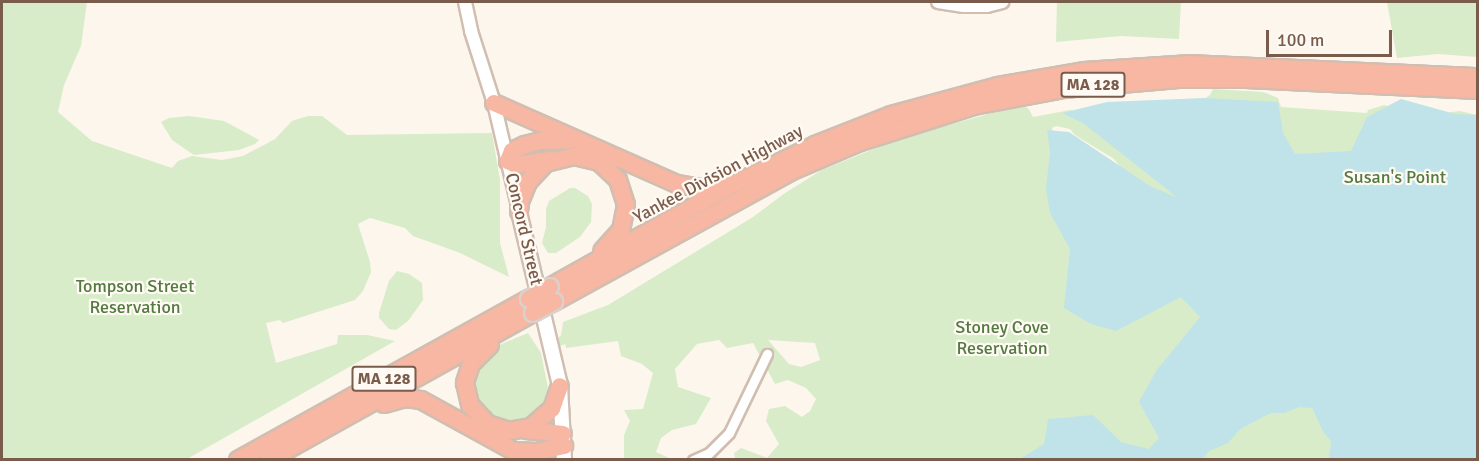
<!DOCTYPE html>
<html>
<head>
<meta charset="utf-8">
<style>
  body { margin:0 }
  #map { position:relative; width:1479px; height:461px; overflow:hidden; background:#fdf6ec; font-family:Signika,sans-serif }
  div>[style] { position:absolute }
  .green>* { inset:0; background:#d8ecc9 }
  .water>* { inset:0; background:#bfe3e8 }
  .roads { filter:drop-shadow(2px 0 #d1beb0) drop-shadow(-2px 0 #d1beb0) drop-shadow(0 2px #d1beb0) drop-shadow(0 -2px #d1beb0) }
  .minor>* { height:9px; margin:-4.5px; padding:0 4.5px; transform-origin:4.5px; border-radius:4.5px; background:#fff }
  .tertiary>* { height:12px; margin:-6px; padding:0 6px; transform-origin:6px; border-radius:6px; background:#fff }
  .secondary>* { height:14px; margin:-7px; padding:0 7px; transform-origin:7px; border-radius:7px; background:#fff }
  .motorway>* { height:16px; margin:-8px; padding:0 8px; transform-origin:8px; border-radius:8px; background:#f7b7a3 }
  .bridges { filter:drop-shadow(2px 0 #dad1cd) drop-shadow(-2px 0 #dad1cd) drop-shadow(0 2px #dad1cd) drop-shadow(0 -2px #dad1cd) }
  .motorway-bridge>* { height:16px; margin:-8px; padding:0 8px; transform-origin:8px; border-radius:8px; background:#f7b7a3 }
  span { translate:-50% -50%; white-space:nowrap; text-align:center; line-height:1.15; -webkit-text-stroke:4.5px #fffaf3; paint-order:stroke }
  .shield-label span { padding:2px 4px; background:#fffaf3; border:2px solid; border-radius:4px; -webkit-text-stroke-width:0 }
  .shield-label { font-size:16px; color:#7a5c4d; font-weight:700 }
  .street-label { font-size:18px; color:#7a5c4d }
  .park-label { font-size:18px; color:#537a41 }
  .frame { position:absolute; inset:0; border:3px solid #7a5c4d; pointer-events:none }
  .scale { position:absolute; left:1266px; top:30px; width:126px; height:27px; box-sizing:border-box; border:3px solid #7a5c4d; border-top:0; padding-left:8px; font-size:18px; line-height:21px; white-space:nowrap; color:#7a5c4d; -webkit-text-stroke:4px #fffaf3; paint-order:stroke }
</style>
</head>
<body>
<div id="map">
  <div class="green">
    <i style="clip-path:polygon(2px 2px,87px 2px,81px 46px,64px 85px,58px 112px,92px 141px,172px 168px,178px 161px,192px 156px,222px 160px,243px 156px,275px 139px,292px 121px,308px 116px,322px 116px,347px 135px,492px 133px,500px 180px,500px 243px,509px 277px,460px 253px,413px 236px,405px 228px,370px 218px,358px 224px,370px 262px,371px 272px,363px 291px,355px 300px,283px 323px,280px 320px,266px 323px,276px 363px,337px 344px,338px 335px,367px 335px,395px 341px,187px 459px,2px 459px)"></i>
    <i style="clip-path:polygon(1057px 2px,1181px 2px,1179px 39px,1121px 36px,1056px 42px)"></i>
    <i style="clip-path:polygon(1387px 2px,1477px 2px,1477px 57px,1438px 54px,1397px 58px)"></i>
    <i style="clip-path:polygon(evenodd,1213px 89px,1263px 92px,1278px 98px,1281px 107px,1367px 113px,1368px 110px,1384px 105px,1420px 116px,1460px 111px,1477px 115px,1477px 199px,1309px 392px,1340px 459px,735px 459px,734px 453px,741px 448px,767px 458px,779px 444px,766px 421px,769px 409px,785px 406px,802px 417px,810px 411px,816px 399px,806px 388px,788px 380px,775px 384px,753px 343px,727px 348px,719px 340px,697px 344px,675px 369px,678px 387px,711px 398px,696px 424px,672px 430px,661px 438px,656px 452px,671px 459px,624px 459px,624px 435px,630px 421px,624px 410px,643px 409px,653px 373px,642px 364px,621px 356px,618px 341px,566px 348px,565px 344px,560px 346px,558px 338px,561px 335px,563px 322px,608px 305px,753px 217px,785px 193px,822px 170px,901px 138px,1022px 105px,1029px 109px,1033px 117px,1070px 110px,1075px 112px,1195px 106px,1210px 95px,1213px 89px,1056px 126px,1070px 129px,1075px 135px,1114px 159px,1121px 168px,1054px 136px,1052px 128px,1056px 126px,1213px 89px,768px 340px,815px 343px,820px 360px,801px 367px,789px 364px,768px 340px)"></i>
    <i style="clip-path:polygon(189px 116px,224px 121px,259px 140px,255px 144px,239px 150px,194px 155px,172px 140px,161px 122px,169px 118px)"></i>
    <i style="clip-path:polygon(570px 188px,575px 188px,588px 196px,592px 204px,591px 222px,580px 237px,556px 253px,548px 253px,542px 243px,546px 227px,546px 209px,549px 201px)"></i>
    <i style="clip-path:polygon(397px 271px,409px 274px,422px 283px,423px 300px,408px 321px,396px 330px,389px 329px,379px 318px,379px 313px,389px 281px)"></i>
    <i style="clip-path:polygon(528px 333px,541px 353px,548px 388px,546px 399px,539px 411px,524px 422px,510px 425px,498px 418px,487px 416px,474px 398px,473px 380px,482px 357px,499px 345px)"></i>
  </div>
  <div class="water">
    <i style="clip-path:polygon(1204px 98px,1278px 102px,1283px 133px,1295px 154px,1351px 151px,1367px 117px,1401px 99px,1455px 114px,1477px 115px,1477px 459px,1329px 459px,1331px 441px,1324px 433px,1312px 408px,1299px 407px,1284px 413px,1271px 413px,1240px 429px,1228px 443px,1209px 451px,1203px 459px,1020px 459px,1044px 444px,1048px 419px,1093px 415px,1121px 442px,1149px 449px,1159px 438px,1139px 402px,1156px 371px,1200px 317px,1181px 297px,1116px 331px,1091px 324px,1064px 308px,1070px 249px,1050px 213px,1046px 189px,1050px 152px,1047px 130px,1069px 132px,1150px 186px,1178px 198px,1083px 123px,1062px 113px,1107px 102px)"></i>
  </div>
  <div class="roads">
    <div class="minor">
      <i style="left:693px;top:460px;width:17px;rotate:-24deg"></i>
      <i style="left:709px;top:453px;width:28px;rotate:-45deg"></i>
      <i style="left:729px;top:433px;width:88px;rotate:-64.3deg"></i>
    </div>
    <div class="tertiary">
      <i style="left:465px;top:2px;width:30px;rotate:78deg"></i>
      <i style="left:471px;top:31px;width:76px;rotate:72.3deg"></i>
      <i style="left:494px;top:103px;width:106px;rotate:76.9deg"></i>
      <i style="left:938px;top:2px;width:26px;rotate:9deg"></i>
      <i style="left:964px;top:6px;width:23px"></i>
      <i style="left:987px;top:6px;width:16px;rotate:-15deg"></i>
    </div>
    <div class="secondary">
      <i style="left:519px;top:212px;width:179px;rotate:76.7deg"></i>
      <i style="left:560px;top:386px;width:74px;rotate:86.9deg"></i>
    </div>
    <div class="motorway">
      <i style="left:494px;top:103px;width:200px;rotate:23.9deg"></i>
      <i style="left:677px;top:184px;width:23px;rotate:10deg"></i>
      <i style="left:700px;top:188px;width:23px;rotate:-10deg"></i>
      <i style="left:551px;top:160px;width:35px;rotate:172deg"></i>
      <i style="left:516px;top:165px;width:9px;rotate:-153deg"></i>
      <i style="left:508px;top:161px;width:11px;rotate:-68deg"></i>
      <i style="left:512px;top:151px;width:14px;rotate:-25deg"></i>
      <i style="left:525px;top:145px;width:16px;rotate:-15deg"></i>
      <i style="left:540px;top:141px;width:30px;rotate:-2deg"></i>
      <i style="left:519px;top:212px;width:10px;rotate:-84deg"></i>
      <i style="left:520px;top:202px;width:22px;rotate:-68deg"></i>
      <i style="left:528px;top:182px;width:26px;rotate:-47deg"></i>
      <i style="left:546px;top:163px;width:29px;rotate:-14deg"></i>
      <i style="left:574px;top:156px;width:26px;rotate:13deg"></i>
      <i style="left:599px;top:162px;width:26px;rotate:43deg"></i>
      <i style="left:618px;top:180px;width:26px;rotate:72deg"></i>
      <i style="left:626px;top:205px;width:25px;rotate:101deg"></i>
      <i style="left:621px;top:230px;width:28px;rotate:132deg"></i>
      <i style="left:550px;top:287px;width:209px;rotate:-29.3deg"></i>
      <i style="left:732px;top:185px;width:92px;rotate:-25.7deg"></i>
      <i style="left:815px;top:145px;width:82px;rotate:-21.5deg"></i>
      <i style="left:891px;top:115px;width:111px;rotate:-15.2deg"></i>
      <i style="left:998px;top:86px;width:87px;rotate:-9.9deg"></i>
      <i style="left:1084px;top:71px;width:107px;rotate:-3.7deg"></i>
      <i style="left:1191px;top:64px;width:287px;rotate:2.6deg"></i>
      <i style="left:554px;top:302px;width:269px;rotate:-28.8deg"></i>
      <i style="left:790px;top:172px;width:76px;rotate:-23.2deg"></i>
      <i style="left:860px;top:142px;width:120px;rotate:-17.5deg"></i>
      <i style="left:974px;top:106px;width:92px;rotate:-10.7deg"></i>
      <i style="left:1064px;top:89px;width:115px;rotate:-5deg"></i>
      <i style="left:1179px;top:79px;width:67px"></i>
      <i style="left:1246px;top:79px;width:232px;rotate:2.7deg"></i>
      <i style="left:490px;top:345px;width:27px;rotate:135deg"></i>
      <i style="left:471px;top:364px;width:20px;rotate:108deg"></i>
      <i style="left:465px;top:383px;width:23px;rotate:77deg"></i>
      <i style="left:470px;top:405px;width:26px;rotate:47deg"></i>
      <i style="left:488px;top:424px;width:22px;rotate:18deg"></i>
      <i style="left:509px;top:431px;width:22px;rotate:-10deg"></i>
      <i style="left:531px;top:427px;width:28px;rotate:-41deg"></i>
      <i style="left:552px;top:409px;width:24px;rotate:-71deg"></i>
      <i style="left:384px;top:404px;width:22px;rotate:-16deg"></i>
      <i style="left:405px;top:398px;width:16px;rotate:7deg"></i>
      <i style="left:421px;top:400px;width:124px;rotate:28.8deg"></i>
      <i style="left:526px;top:430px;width:37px;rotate:6deg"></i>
      <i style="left:518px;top:451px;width:18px;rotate:3deg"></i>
      <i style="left:536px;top:452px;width:29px;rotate:-12deg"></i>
      <i style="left:238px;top:460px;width:333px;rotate:-29deg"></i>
      <i style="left:269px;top:460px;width:302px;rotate:-29.1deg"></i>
    </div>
  </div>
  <div class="bridges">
    <div class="motorway-bridge">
      <i style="left:529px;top:299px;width:24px;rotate:-30deg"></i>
      <i style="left:533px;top:313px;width:24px;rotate:-28deg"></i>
    </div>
  </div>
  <div class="shield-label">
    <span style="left:1093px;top:85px">MA 128</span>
    <span style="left:384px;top:379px">MA 128</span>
  </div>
  <div class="street-label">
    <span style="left:718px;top:174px;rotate:-28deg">Yankee Division Highway</span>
    <span style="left:524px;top:229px;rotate:77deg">Concord Street</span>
  </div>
  <div class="park-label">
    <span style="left:1395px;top:177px">Susan's Point</span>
    <span style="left:135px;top:297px">Tompson Street<br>Reservation</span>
    <span style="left:1002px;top:338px">Stoney Cove<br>Reservation</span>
  </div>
  <div class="frame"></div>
  <div class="scale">100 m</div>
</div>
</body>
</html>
